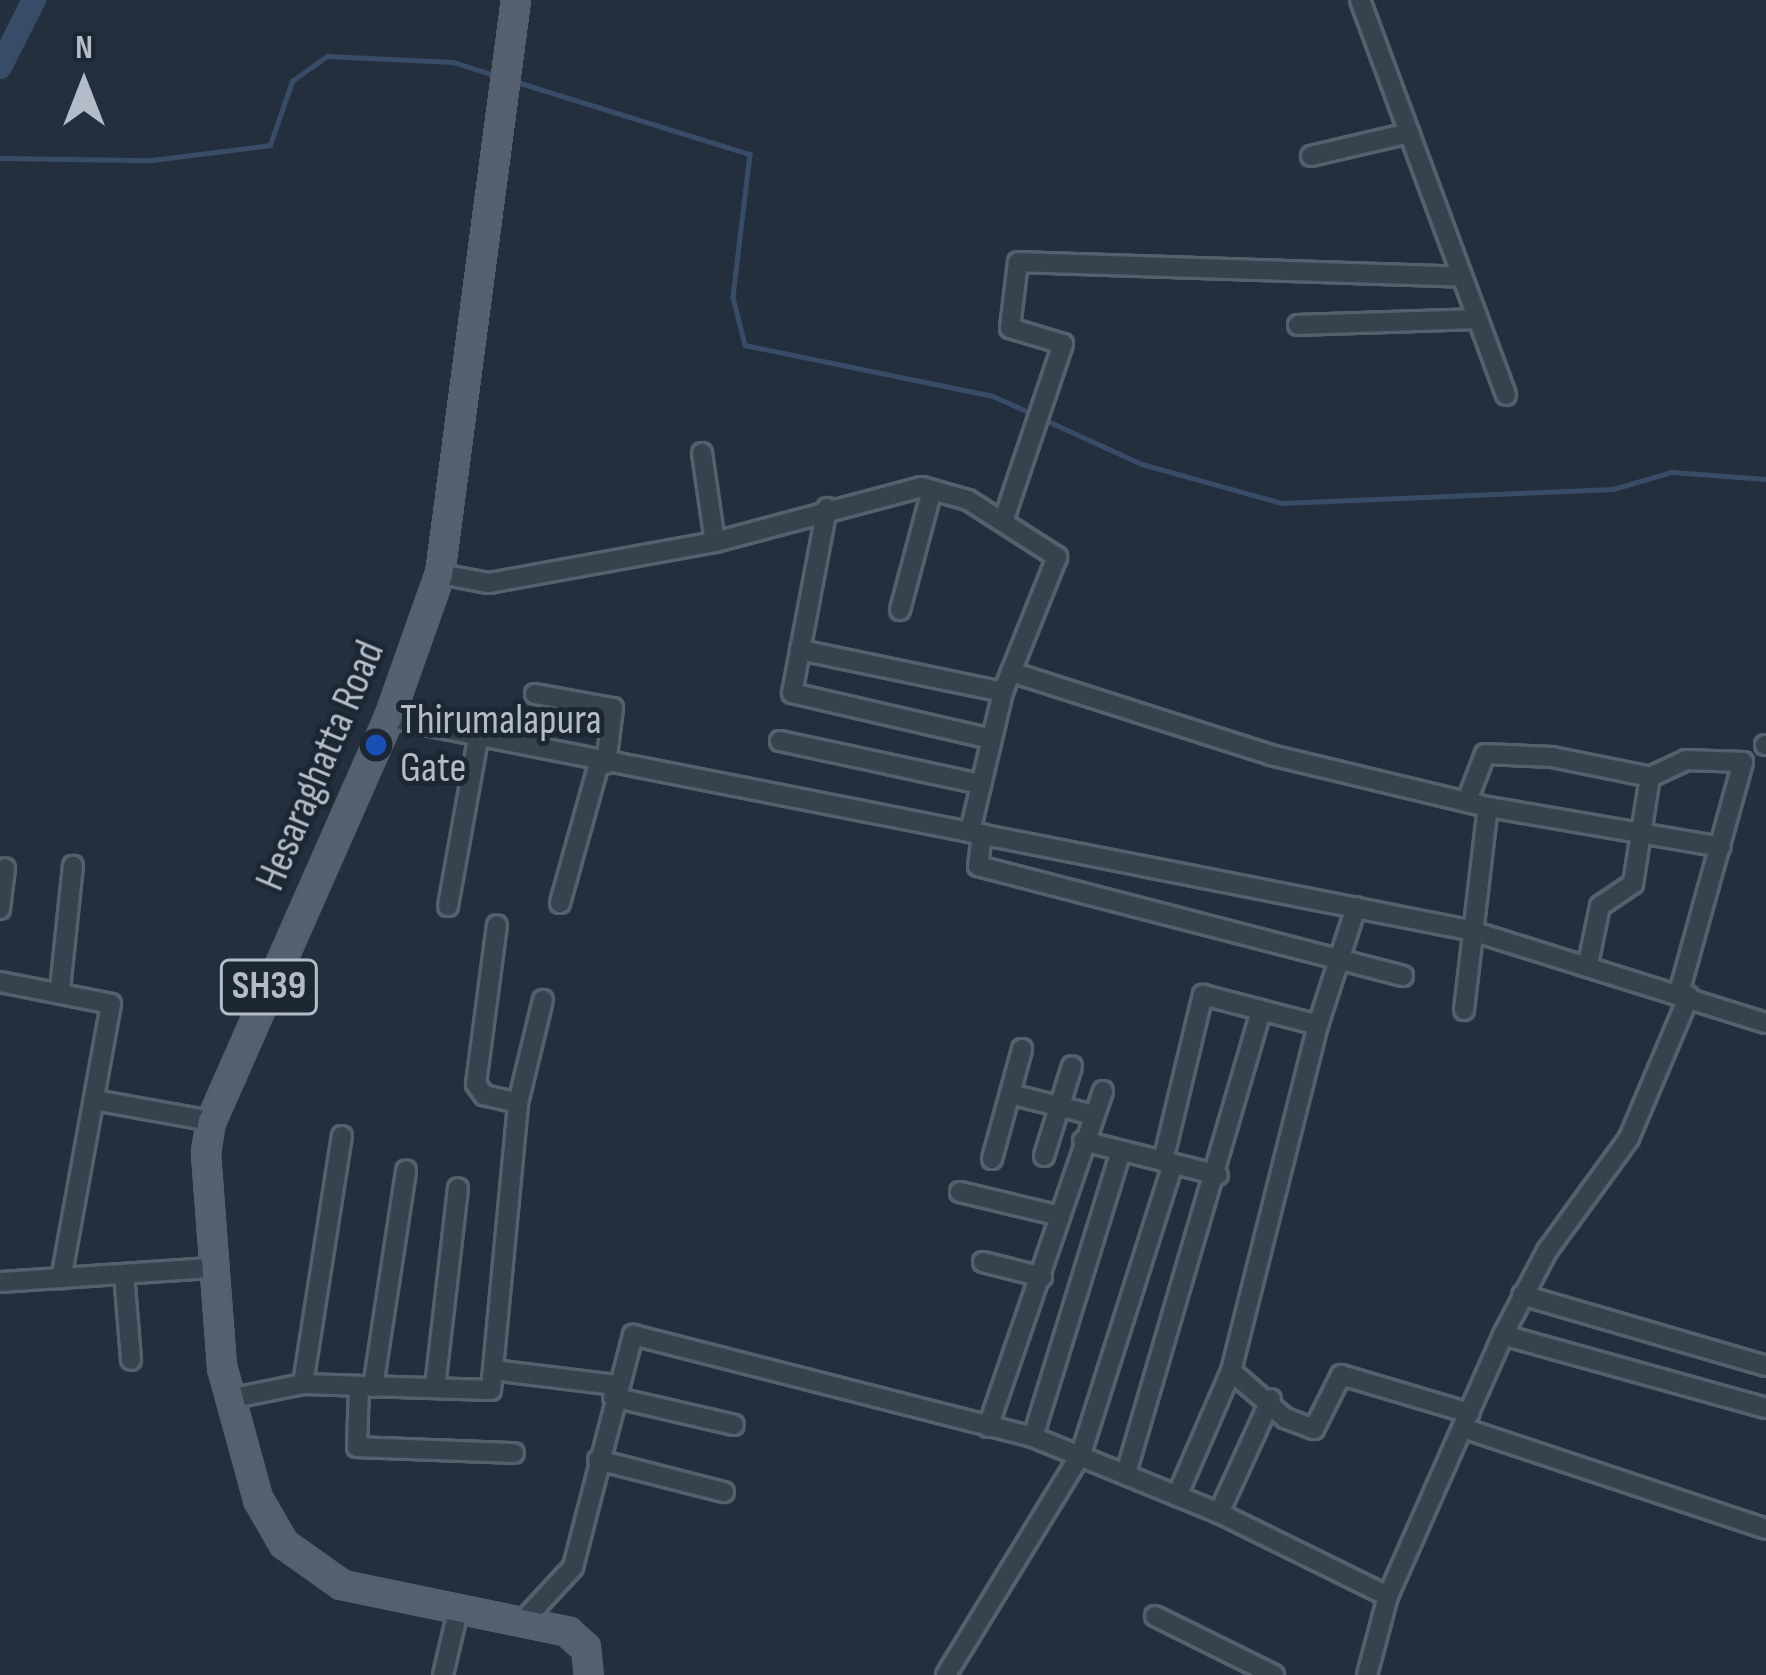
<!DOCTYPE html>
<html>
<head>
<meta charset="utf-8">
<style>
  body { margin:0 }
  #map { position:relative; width:1766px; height:1675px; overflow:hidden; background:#242f3e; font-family:"Sofia Sans Condensed",sans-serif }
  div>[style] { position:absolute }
  .stream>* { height:4.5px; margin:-2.25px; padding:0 2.25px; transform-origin:2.25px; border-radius:2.25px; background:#394c67 }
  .river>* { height:24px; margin:-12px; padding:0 12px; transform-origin:12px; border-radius:12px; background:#394c67 }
  .roads { filter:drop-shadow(3px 0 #565f6c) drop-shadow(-3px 0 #565f6c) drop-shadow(0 3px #565f6c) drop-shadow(0 -3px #565f6c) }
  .minor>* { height:18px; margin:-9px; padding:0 9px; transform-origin:9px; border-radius:9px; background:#38414e }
  .major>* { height:24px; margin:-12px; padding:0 12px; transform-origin:12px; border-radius:12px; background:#56606e }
  .dots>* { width:33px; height:33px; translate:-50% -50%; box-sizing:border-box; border:6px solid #1d2633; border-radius:50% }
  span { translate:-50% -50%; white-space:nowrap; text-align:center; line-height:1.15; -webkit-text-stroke:10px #1d2633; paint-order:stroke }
  .shield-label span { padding:3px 9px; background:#1d2633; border:3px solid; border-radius:9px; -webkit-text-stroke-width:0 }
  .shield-label { font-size:39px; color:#b4bcc9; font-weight:700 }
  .poi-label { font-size:42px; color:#b4bcc9 }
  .left { translate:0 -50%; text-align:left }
  .street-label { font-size:42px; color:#b4bcc9 }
  .north { position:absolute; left:24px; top:24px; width:120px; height:120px; -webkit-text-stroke:9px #1d2633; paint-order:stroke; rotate:0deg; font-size:33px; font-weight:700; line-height:48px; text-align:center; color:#b4bcc9 }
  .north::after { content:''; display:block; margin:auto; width:42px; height:54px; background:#b4bcc9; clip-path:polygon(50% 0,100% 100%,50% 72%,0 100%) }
</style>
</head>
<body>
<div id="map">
  <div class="stream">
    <i style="left:517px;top:82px;width:244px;rotate:17.2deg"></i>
    <i style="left:750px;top:154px;width:144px;rotate:96.8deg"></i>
    <i style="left:733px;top:297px;width:49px;rotate:76deg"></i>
    <i style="left:745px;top:345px;width:253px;rotate:11.6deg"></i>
    <i style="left:993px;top:396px;width:42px;rotate:24.1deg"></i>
    <i style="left:0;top:158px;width:152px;rotate:0.8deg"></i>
    <i style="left:152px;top:160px;width:119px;rotate:-7.2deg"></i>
    <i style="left:270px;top:145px;width:68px;rotate:-71deg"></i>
    <i style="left:292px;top:81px;width:43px;rotate:-35.5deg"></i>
    <i style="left:327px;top:56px;width:126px;rotate:2.7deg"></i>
    <i style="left:453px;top:62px;width:43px;rotate:17.6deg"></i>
    <i style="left:1041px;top:418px;width:111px;rotate:24.5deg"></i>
    <i style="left:1142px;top:464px;width:145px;rotate:15.6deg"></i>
    <i style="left:1282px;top:503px;width:331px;rotate:-2.4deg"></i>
    <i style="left:1613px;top:489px;width:61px;rotate:-16.1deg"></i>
    <i style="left:1672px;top:472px;width:94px;rotate:4.3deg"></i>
  </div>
  <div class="river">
    <i style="left:0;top:67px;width:75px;rotate:-63.1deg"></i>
  </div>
  <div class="roads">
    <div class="minor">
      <i style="left:1360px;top:0;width:421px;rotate:69.7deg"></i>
      <i style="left:1311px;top:156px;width:101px;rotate:-13.2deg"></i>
      <i style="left:1298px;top:325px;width:180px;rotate:-1.9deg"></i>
      <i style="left:702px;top:453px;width:90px;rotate:81.7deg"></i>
      <i style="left:827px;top:508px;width:188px;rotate:100.7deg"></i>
      <i style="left:792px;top:693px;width:205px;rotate:13deg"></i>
      <i style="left:1004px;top:519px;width:185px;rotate:-71.4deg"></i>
      <i style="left:1063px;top:344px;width:55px;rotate:-163.2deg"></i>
      <i style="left:1010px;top:328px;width:66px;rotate:-83.1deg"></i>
      <i style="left:1018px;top:262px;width:444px;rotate:1.9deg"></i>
      <i style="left:440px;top:574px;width:50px;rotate:10.4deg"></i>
      <i style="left:489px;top:583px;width:230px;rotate:-10.3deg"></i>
      <i style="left:715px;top:542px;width:214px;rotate:-14.9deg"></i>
      <i style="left:922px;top:487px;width:48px;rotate:15.8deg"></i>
      <i style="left:968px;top:500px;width:106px;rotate:32.6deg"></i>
      <i style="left:1057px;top:557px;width:145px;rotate:111.8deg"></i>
      <i style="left:1003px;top:692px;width:144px;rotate:103.3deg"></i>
      <i style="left:900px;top:610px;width:124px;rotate:-75.1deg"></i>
      <i style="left:800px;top:650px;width:207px;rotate:11.7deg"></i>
      <i style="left:1011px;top:672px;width:273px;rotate:17.7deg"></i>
      <i style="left:1271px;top:755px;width:223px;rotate:13.5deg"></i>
      <i style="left:1488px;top:807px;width:236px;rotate:9.7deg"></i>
      <i style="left:535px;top:694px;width:79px;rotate:10.2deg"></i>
      <i style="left:613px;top:708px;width:56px;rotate:97.1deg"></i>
      <i style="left:389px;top:718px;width:1101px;rotate:11.11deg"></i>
      <i style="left:1469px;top:930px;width:311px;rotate:17.4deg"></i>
      <i style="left:780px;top:741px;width:206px;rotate:12.1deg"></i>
      <i style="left:1765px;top:745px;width:1px"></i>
      <i style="left:1467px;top:801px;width:50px;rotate:-69deg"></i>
      <i style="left:1485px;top:754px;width:67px;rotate:2.6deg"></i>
      <i style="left:1552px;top:757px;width:100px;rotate:11.5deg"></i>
      <i style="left:982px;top:834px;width:32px;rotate:97deg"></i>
      <i style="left:978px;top:866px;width:439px;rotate:14.5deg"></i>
      <i style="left:560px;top:903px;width:145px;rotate:-74.4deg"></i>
      <i style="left:448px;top:906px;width:170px;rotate:-79.8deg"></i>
      <i style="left:0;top:909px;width:41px;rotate:-83deg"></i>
      <i style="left:1588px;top:964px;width:59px;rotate:-78.3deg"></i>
      <i style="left:1600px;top:906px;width:40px;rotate:-34deg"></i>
      <i style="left:1633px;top:884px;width:108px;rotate:-81deg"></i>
      <i style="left:1650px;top:777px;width:40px;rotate:-25deg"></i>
      <i style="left:1686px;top:760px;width:57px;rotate:2deg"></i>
      <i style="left:1743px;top:762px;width:239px;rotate:105.5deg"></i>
      <i style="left:0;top:982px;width:113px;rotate:11.2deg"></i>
      <i style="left:111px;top:1004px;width:279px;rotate:100.3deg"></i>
      <i style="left:60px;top:989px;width:124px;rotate:-84deg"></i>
      <i style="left:1464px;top:1010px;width:204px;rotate:-83.3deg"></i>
      <i style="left:1010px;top:1094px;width:86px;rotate:14.2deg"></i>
      <i style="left:94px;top:1100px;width:119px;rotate:10.2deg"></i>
      <i style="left:518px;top:1103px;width:106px;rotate:-76.4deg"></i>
      <i style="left:1083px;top:1141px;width:139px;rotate:14.1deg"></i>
      <i style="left:1044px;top:1156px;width:94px;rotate:-72.7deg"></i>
      <i style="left:992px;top:1159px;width:114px;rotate:-74.7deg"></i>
      <i style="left:1163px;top:1161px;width:171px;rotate:-76.5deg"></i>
      <i style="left:1203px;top:995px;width:119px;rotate:14.6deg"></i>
      <i style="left:1318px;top:1025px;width:124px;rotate:-72.1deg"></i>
      <i style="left:960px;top:1192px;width:103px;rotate:13.5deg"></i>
      <i style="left:983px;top:1262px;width:61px;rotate:14.3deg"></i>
      <i style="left:124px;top:1274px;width:86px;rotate:85.3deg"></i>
      <i style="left:0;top:1282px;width:213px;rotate:-3.8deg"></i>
      <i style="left:1522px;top:1295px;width:254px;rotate:16.2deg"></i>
      <i style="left:1503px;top:1335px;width:273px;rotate:15.5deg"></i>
      <i style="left:493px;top:1370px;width:123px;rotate:7deg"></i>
      <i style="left:1231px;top:1371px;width:357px;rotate:-75.9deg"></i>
      <i style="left:303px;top:1384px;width:251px;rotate:-81.1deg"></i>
      <i style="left:359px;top:1386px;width:61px;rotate:91.9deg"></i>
      <i style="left:357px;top:1447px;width:157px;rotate:2.2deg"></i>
      <i style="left:373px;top:1387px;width:219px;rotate:-81.3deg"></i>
      <i style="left:435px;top:1387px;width:200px;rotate:-83.4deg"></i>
      <i style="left:613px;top:1397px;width:124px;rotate:13deg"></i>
      <i style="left:229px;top:1399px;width:76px;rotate:-11.5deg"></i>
      <i style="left:303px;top:1384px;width:188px;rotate:1.8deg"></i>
      <i style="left:491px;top:1390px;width:288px;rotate:-84.6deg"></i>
      <i style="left:518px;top:1103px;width:35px;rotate:-167deg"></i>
      <i style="left:484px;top:1095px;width:14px;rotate:-126deg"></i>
      <i style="left:476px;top:1084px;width:160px;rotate:-82.5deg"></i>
      <i style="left:988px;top:1427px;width:355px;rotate:-71.1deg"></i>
      <i style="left:1463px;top:1428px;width:319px;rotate:18.4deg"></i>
      <i style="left:1033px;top:1437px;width:299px;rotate:-72.9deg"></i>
      <i style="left:598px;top:1460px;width:130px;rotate:14.3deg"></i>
      <i style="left:1126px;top:1473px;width:482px;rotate:-73.7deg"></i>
      <i style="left:1177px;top:1496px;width:136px;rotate:-66.6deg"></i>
      <i style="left:1231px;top:1371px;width:72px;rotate:41deg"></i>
      <i style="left:1285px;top:1418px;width:31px;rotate:21deg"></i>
      <i style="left:1314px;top:1429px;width:60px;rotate:-63.4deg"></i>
      <i style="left:1341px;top:1375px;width:134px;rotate:16.5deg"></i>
      <i style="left:1219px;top:1513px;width:125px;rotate:-65.5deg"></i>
      <i style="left:1155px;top:1616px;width:133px;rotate:26.4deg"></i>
      <i style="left:524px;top:1620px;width:72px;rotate:-47.2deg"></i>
      <i style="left:573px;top:1567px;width:240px;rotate:-75.5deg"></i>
      <i style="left:633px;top:1335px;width:413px;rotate:14.3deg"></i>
      <i style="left:1033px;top:1437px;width:201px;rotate:22.2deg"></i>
      <i style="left:1219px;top:1513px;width:188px;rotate:26.2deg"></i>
      <i style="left:443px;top:1675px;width:66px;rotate:-76.8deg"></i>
      <i style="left:946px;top:1675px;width:259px;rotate:-58.6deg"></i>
      <i style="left:1081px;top:1454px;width:304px;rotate:-72.4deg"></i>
      <i style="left:1367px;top:1675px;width:82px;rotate:-75.1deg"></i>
      <i style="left:1388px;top:1596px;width:285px;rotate:-66.2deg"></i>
      <i style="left:1503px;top:1335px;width:95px;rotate:-62.4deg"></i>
      <i style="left:1547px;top:1251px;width:140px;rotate:-54deg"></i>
      <i style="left:1629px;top:1138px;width:154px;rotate:-67.1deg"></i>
    </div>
    <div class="major">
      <i style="left:516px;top:0;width:579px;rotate:97.54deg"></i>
      <i style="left:440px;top:574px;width:153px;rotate:109.5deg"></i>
      <i style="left:389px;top:718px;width:441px;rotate:113.8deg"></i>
      <i style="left:211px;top:1121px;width:33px;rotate:99deg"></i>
      <i style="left:206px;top:1154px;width:214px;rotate:85.7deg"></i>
      <i style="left:222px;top:1367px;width:137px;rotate:74.7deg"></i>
      <i style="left:258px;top:1499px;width:52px;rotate:60deg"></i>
      <i style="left:284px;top:1544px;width:71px;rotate:35.3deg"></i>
      <i style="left:342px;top:1585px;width:231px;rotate:11.7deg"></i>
      <i style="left:568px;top:1632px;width:24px;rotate:42deg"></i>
      <i style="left:586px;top:1648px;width:27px;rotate:84deg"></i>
    </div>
  </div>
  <div class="dots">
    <i style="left:376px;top:745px;background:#1a4fb4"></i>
  </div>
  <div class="shield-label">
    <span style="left:269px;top:987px">SH39</span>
  </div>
  <div class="poi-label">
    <span class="left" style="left:400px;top:745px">Thirumalapura<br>Gate</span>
  </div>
  <div class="street-label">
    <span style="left:321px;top:766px;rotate:-67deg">Hesaraghatta Road</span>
  </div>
  <div class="north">N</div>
</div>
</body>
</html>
